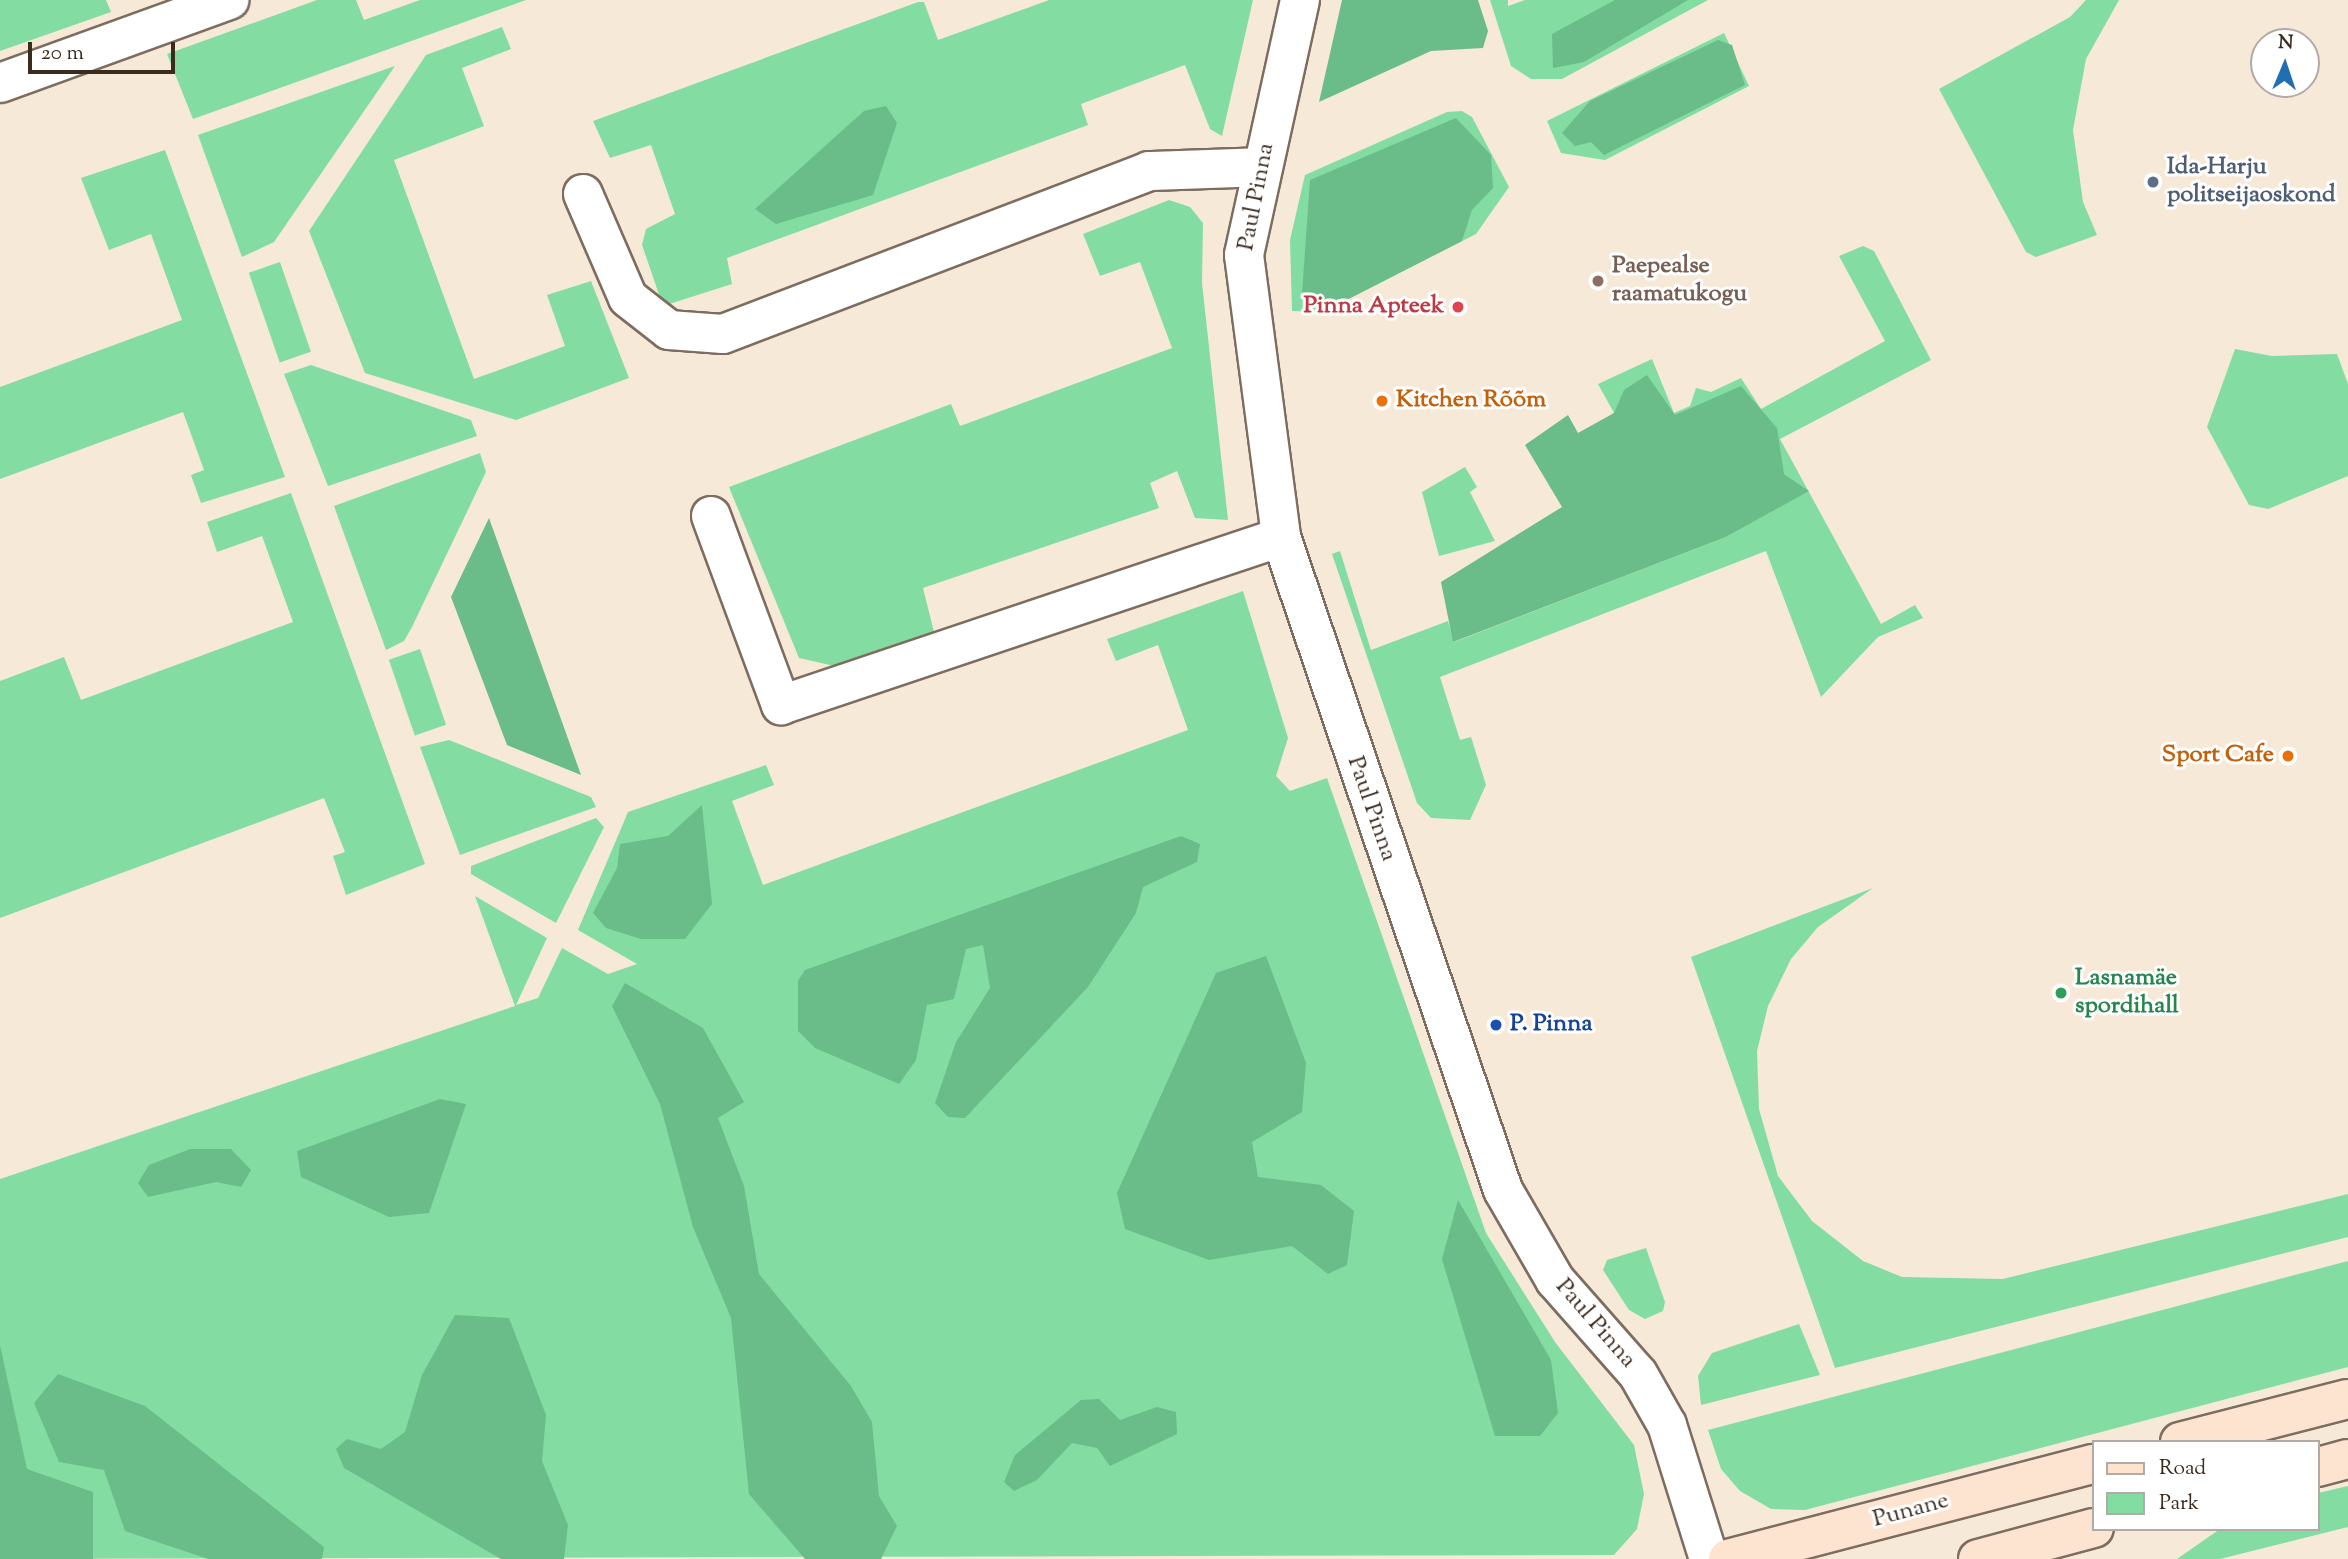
<!DOCTYPE html>
<html>
<head>
<meta charset="utf-8">
<style>
  body { margin:0 }
  #map { position:relative; width:2348px; height:1559px; overflow:hidden; background:#f7e9d7; font-family:"Sorts Mill Goudy",serif }
  div>[style] { position:absolute }
  .green>* { inset:0; background:#83dda2; transform-origin:0 0 }
  .forest>* { inset:0; background:#6abc88 }
  .roads { filter:drop-shadow(2px 0 #7d6d5f) drop-shadow(-2px 0 #7d6d5f) drop-shadow(0 2px #7d6d5f) drop-shadow(0 -2px #7d6d5f) }
  .minor>* { height:38px; margin:-19px; padding:0 19px; transform-origin:19px; border-radius:19px; background:#fff }
  .secondary>* { height:38px; margin:-19px; padding:0 19px; transform-origin:19px; border-radius:19px; background:#fde4d1 }
  .dots>* { width:19px; height:19px; translate:-50% -50%; box-sizing:border-box; border:4px solid #fff; border-radius:50% }
  span { translate:-50% -50%; white-space:nowrap; text-align:center; line-height:1.15; -webkit-text-stroke:6px #fff; paint-order:stroke }
  .service-label { font-size:24px; color:#4e5e75; font-weight:700 }
  .left { translate:0 -50%; text-align:left }
  .street-label { font-size:24px; color:#3b2a1e }
  .education-label { font-size:24px; color:#785e54; font-weight:700 }
  .health-label { font-size:24px; color:#be3a42; font-weight:700 }
  .right { translate:-100% -50%; text-align:right }
  .food-label { font-size:24px; color:#c56008; font-weight:700 }
  .leisure-label { font-size:24px; color:#27864d; font-weight:700 }
  .transit-label { font-size:24px; color:#164399; font-weight:700 }
  .legend { position:absolute; left:2092px; top:1440px; width:228px; height:91px; box-sizing:border-box; background:#fff; border:2px solid #b1aaa5; margin:0; padding:9px 12px; list-style:none; font-size:21px; color:#3b2a1e }
  .legend li { display:flex; align-items:center; gap:14px; height:35px }
  .legend b { width:35px; border:2px solid #b1aaa5 }
  .north { position:absolute; left:2250px; top:28px; width:70px; height:70px; box-sizing:border-box; background:#fff; border:2px solid #b1aaa5; border-radius:50%; rotate:2deg; font-size:19px; font-weight:700; line-height:28px; text-align:center; color:#3b2a1e }
  .north::after { content:''; display:block; margin:auto; width:24px; height:32px; background:#1f6fb2; clip-path:polygon(50% 0,100% 100%,50% 72%,0 100%) }
  .scale { position:absolute; left:28px; top:42px; width:147px; height:32px; box-sizing:border-box; border:4px solid #3b2a1e; border-top:0; padding-left:9px; font-size:21px; line-height:24px; white-space:nowrap; color:#3b2a1e; -webkit-text-stroke:5px #fff; paint-order:stroke }
</style>
</head>
<body>
<div id="map">
  <div class="green">
    <i style="clip-path:polygon(0 0,106px 0,111px 12px,0 51px)"></i>
    <i style="clip-path:polygon(317px 0,356px 0,364px 20px,420px 0,526px 0,193px 119px,167px 54px)"></i>
    <i style="clip-path:polygon(1049px 0,1253px 0,1222px 136px,1210px 129px,1185px 65px,1081px 104px,1088px 125px,727px 258px,732px 284px,663px 306px,642px 245px,646px 229px,675px 214px,651px 145px,610px 158px,593px 121px,918px 2px,924px 2px,938px 40px)"></i>
    <i style="clip-path:polygon(1490px 0,1508px 0,1508px 6px,1525px 0,1708px 0,1562px 79px,1531px 79px,1511px 66px)"></i>
    <i style="clip-path:polygon(2086px 0,2119px 0,2086px 59px,2073px 130px,2083px 202px,2097px 235px,2036px 257px,2026px 252px,1939px 89px,2070px 17px)"></i>
    <i style="clip-path:polygon(502px 27px,511px 49px,462px 68px,484px 126px,394px 160px,474px 379px,565px 346px,547px 295px,591px 281px,629px 378px,516px 420px,365px 373px,309px 231px,426px 55px)"></i>
    <i style="clip-path:polygon(1724px 33px,1749px 86px,1605px 160px,1561px 153px,1547px 121px)"></i>
    <i style="clip-path:polygon(395px 66px,274px 242px,242px 257px,198px 135px)"></i>
    <i style="clip-path:polygon(1462px 111px,1472px 117px,1509px 187px,1476px 234px,1323px 312px,1292px 311px,1290px 240px,1305px 175px,1447px 112px)"></i>
    <i style="clip-path:polygon(165px 150px,285px 477px,201px 503px,191px 475px,204px 470px,183px 412px,0 479px,0 387px,182px 320px,151px 234px,109px 250px,81px 178px)"></i>
    <i style="clip-path:polygon(1169px 200px,1190px 207px,1203px 223px,1202px 283px,1228px 520px,1195px 518px,1177px 471px,1150px 483px,1159px 508px,923px 588px,934px 632px,839px 667px,799px 658px,729px 487px,951px 404px,960px 426px,1172px 348px,1140px 262px,1100px 276px,1083px 234px)"></i>
    <i style="clip-path:polygon(1863px 246px,1874px 251px,1931px 360px,1780px 439px,1881px 624px,1915px 605px,1923px 618px,1878px 637px,1821px 697px,1766px 551px,1440px 677px,1460px 740px,1471px 737px,1486px 785px,1470px 820px,1431px 818px,1417px 803px,1332px 554px,1340px 551px,1371px 650px,1448px 621px,1454px 642px,1726px 537px,1808px 491px,1784px 474px,1614px 413px,1598px 384px,1652px 359px,1674px 413px,1690px 406px,1696px 388px,1711px 392px,1741px 378px,1761px 409px,1885px 341px,1839px 256px)"></i>
    <i style="left:280px;top:262px;width:95px;height:33px;rotate:71deg"></i>
    <i style="clip-path:polygon(2235px 349px,2272px 356px,2337px 354px,2348px 384px,2348px 476px,2268px 509px,2249px 505px,2207px 427px)"></i>
    <i style="clip-path:polygon(311px 365px,471px 420px,477px 436px,328px 486px,284px 374px)"></i>
    <i style="clip-path:polygon(480px 453px,486px 472px,412px 627px,404px 641px,386px 650px,334px 506px)"></i>
    <i style="clip-path:polygon(1465px 467px,1477px 487px,1470px 492px,1495px 541px,1439px 556px,1422px 492px)"></i>
    <i style="clip-path:polygon(291px 493px,425px 864px,346px 895px,333px 856px,345px 852px,324px 798px,0 918px,0 681px,64px 657px,81px 700px,293px 622px,262px 536px,217px 552px,207px 522px)"></i>
    <i style="clip-path:polygon(1243px 591px,1288px 738px,1276px 776px,1290px 791px,1327px 778px,1486px 1233px,1555px 1342px,1634px 1445px,1644px 1494px,1637px 1529px,1614px 1555px,0 1559px,0 1179px,515px 1006px,475px 896px,547px 938px,516px 1005px,538px 998px,562px 948px,608px 974px,637px 964px,578px 930px,628px 812px,766px 765px,774px 785px,732px 801px,763px 885px,1188px 730px,1158px 645px,1116px 661px,1107px 639px)"></i>
    <i style="left:420px;top:649px;width:80px;height:33px;rotate:71deg"></i>
    <i style="clip-path:polygon(449px 740px,591px 797px,596px 807px,460px 855px,420px 747px)"></i>
    <i style="clip-path:polygon(596px 818px,604px 827px,556px 923px,471px 874px,471px 866px)"></i>
    <i style="clip-path:polygon(1873px 888px,1818px 927px,1791px 959px,1768px 1006px,1757px 1051px,1759px 1109px,1778px 1176px,1812px 1221px,1863px 1261px,1902px 1277px,2003px 1279px,2348px 1194px,2348px 1237px,1835px 1368px,1691px 957px)"></i>
    <i style="clip-path:polygon(1646px 1248px,1665px 1302px,1663px 1311px,1645px 1319px,1629px 1310px,1603px 1270px,1607px 1260px)"></i>
    <i style="clip-path:polygon(2348px 1261px,2348px 1367px,1805px 1510px,1771px 1509px,1740px 1491px,1721px 1469px,1708px 1430px)"></i>
    <i style="clip-path:polygon(1799px 1324px,1820px 1375px,1701px 1405px,1698px 1376px,1712px 1353px)"></i>
    <i style="clip-path:polygon(2348px 1486px,2348px 1527px,2220px 1559px,2177px 1559px,2220px 1529px,2318px 1529px,2318px 1493px)"></i>
  </div>
  <div class="forest">
    <i style="clip-path:polygon(1342px 0,1478px 0,1488px 31px,1483px 48px,1431px 51px,1319px 102px)"></i>
    <i style="clip-path:polygon(1615px 0,1688px 0,1584px 62px,1553px 68px,1552px 34px)"></i>
    <i style="clip-path:polygon(1718px 40px,1732px 45px,1745px 85px,1604px 155px,1591px 142px,1575px 146px,1562px 133px,1590px 101px)"></i>
    <i style="clip-path:polygon(886px 106px,897px 123px,873px 195px,776px 224px,755px 209px,864px 111px)"></i>
    <i style="clip-path:polygon(1456px 118px,1491px 155px,1493px 188px,1472px 210px,1462px 241px,1323px 312px,1302px 294px,1310px 180px)"></i>
    <i style="clip-path:polygon(1647px 375px,1675px 415px,1741px 386px,1777px 428px,1784px 474px,1809px 491px,1726px 537px,1453px 642px,1441px 582px,1562px 507px,1525px 445px,1568px 415px,1578px 433px,1614px 413px,1624px 390px)"></i>
    <i style="clip-path:polygon(489px 518px,581px 775px,507px 745px,451px 597px)"></i>
    <i style="clip-path:polygon(702px 805px,712px 904px,685px 939px,641px 939px,606px 928px,593px 913px,617px 868px,620px 844px,668px 836px)"></i>
    <i style="clip-path:polygon(1181px 836px,1200px 844px,1197px 862px,1143px 887px,1136px 913px,1088px 987px,965px 1118px,948px 1117px,935px 1103px,956px 1042px,990px 988px,983px 945px,966px 949px,954px 999px,927px 1005px,916px 1060px,899px 1084px,815px 1048px,798px 1031px,798px 981px,805px 970px)"></i>
    <i style="clip-path:polygon(1266px 956px,1306px 1063px,1302px 1112px,1252px 1142px,1258px 1177px,1321px 1185px,1354px 1211px,1347px 1265px,1328px 1274px,1292px 1246px,1209px 1260px,1125px 1229px,1117px 1193px,1216px 973px)"></i>
    <i style="clip-path:polygon(625px 983px,703px 1028px,744px 1102px,718px 1118px,744px 1186px,759px 1274px,851px 1386px,872px 1422px,879px 1496px,897px 1526px,881px 1559px,805px 1559px,749px 1494px,731px 1318px,693px 1227px,660px 1104px,612px 1006px)"></i>
    <i style="clip-path:polygon(440px 1099px,466px 1104px,429px 1213px,389px 1217px,301px 1177px,297px 1151px)"></i>
    <i style="clip-path:polygon(190px 1149px,231px 1149px,251px 1170px,241px 1187px,216px 1182px,148px 1197px,138px 1183px,149px 1165px)"></i>
    <i style="clip-path:polygon(1458px 1200px,1551px 1360px,1558px 1413px,1540px 1436px,1495px 1436px,1442px 1259px)"></i>
    <i style="clip-path:polygon(455px 1315px,509px 1318px,546px 1415px,542px 1461px,568px 1525px,564px 1559px,501px 1559px,344px 1468px,336px 1449px,347px 1439px,381px 1449px,405px 1432px,422px 1375px)"></i>
    <i style="clip-path:polygon(0 1345px,27px 1469px,93px 1492px,93px 1559px,0 1559px)"></i>
    <i style="clip-path:polygon(58px 1374px,145px 1406px,324px 1547px,322px 1559px,208px 1559px,125px 1531px,104px 1470px,59px 1462px,34px 1403px)"></i>
    <i style="clip-path:polygon(1099px 1399px,1120px 1420px,1157px 1407px,1176px 1412px,1177px 1434px,1110px 1466px,1097px 1448px,1072px 1443px,1037px 1480px,1014px 1491px,1004px 1482px,1015px 1455px,1081px 1400px)"></i>
  </div>
  <div class="roads">
    <div class="minor">
      <i style="left:1300px;top:0;width:261px;rotate:102.4deg"></i>
      <i style="left:1244px;top:255px;width:284px;rotate:82.5deg"></i>
      <i style="left:1281px;top:537px;width:690px;rotate:71.22deg"></i>
      <i style="left:1503px;top:1190px;width:104px;rotate:60deg"></i>
      <i style="left:1555px;top:1280px;width:125px;rotate:48.6deg"></i>
      <i style="left:1638px;top:1374px;width:59px;rotate:60.4deg"></i>
      <i style="left:1667px;top:1425px;width:140px;rotate:72.6deg"></i>
      <i style="left:0;top:83px;width:244px;rotate:-19.9deg"></i>
      <i style="left:583px;top:194px;width:113px;rotate:66.6deg"></i>
      <i style="left:628px;top:298px;width:52px;rotate:38deg"></i>
      <i style="left:669px;top:330px;width:54px;rotate:4.2deg"></i>
      <i style="left:723px;top:334px;width:456px;rotate:-20.9deg"></i>
      <i style="left:1149px;top:171px;width:112px;rotate:-2deg"></i>
      <i style="left:711px;top:516px;width:202px;rotate:69.7deg"></i>
      <i style="left:781px;top:705px;width:527px;rotate:-18.57deg"></i>
    </div>
    <div class="secondary">
      <i style="left:2180px;top:1442px;width:173px;rotate:-14.4deg"></i>
      <i style="left:2318px;top:1467px;width:31px;rotate:-15deg"></i>
      <i style="left:1728px;top:1559px;width:378px;rotate:-14.6deg"></i>
      <i style="left:1978px;top:1559px;width:120px;rotate:-15deg"></i>
    </div>
  </div>
  <div class="dots">
    <i style="left:2153px;top:182px;background:#5c6f8a"></i>
    <i style="left:1598px;top:281px;background:#8d6e63"></i>
    <i style="left:1458px;top:307px;background:#e0444e"></i>
    <i style="left:1382px;top:401px;background:#e8710a"></i>
    <i style="left:2288px;top:756px;background:#e8710a"></i>
    <i style="left:2061px;top:993px;background:#2e9e5b"></i>
    <i style="left:1496px;top:1025px;background:#1a4fb4"></i>
  </div>
  <div class="service-label">
    <span class="left" style="left:2167px;top:182px">Ida-Harju<br>politseijaoskond</span>
  </div>
  <div class="street-label">
    <span style="left:1257px;top:197px;rotate:-79deg">Paul Pinna</span>
    <span style="left:1371px;top:809px;rotate:71deg">Paul Pinna</span>
    <span style="left:1595px;top:1324px;rotate:49deg">Paul Pinna</span>
    <span style="left:1911px;top:1511px;rotate:-15deg">Punane</span>
  </div>
  <div class="education-label">
    <span class="left" style="left:1612px;top:281px">Paepealse<br>raamatukogu</span>
  </div>
  <div class="health-label">
    <span class="right" style="left:1444px;top:307px">Pinna Apteek</span>
  </div>
  <div class="food-label">
    <span class="left" style="left:1396px;top:401px">Kitchen Rõõm</span>
    <span class="right" style="left:2274px;top:756px">Sport Cafe</span>
  </div>
  <div class="leisure-label">
    <span class="left" style="left:2075px;top:993px">Lasnamäe<br>spordihall</span>
  </div>
  <div class="transit-label">
    <span class="left" style="left:1510px;top:1025px">P. Pinna</span>
  </div>
  <ul class="legend">
  <li><b style="height:9px;background:#fde4d1"></b>Road</li>
  <li><b style="height:19px;background:#83dda2"></b>Park</li>
  </ul>
  <div class="north">N</div>
  <div class="scale">20 m</div>
</div>
</body>
</html>
